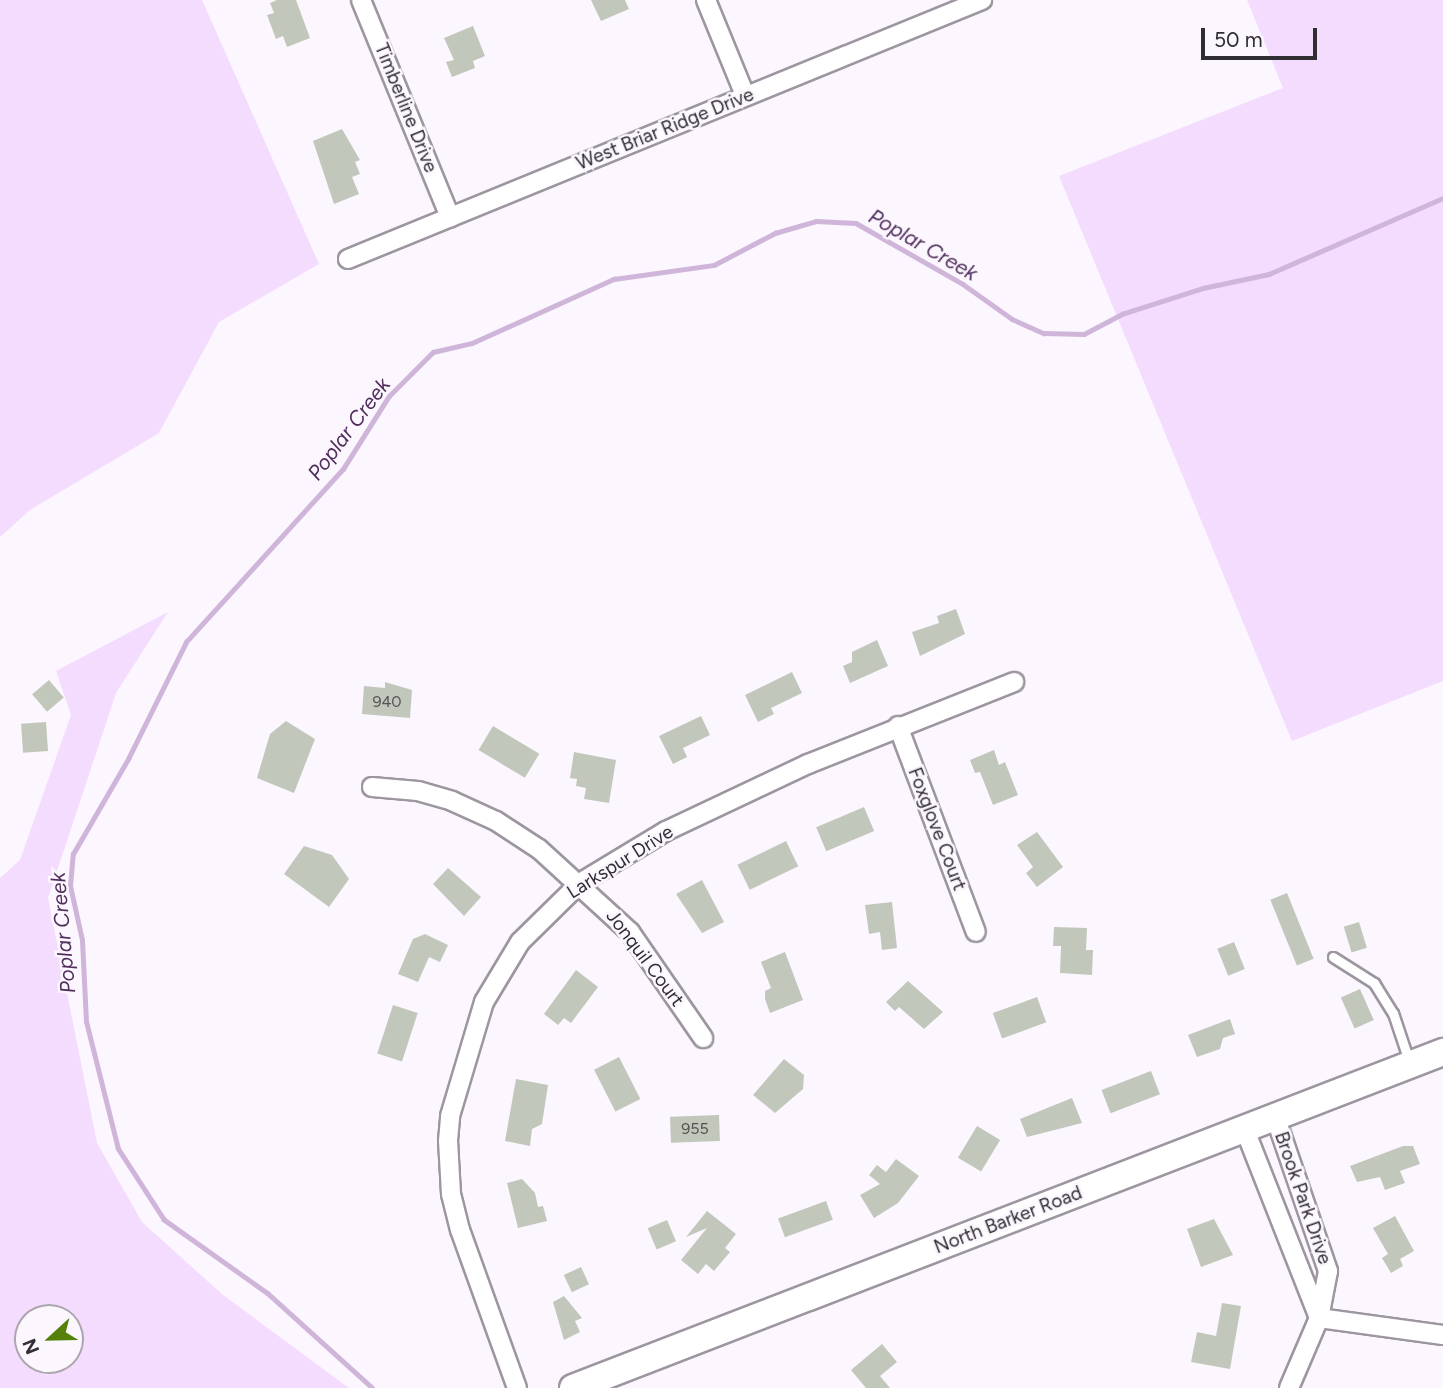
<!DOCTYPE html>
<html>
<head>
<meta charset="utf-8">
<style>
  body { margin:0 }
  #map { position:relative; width:1443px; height:1388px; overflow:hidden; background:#fcf7fe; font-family:Figtree,sans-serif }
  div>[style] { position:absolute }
  .green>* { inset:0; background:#f4dcfe }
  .stream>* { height:4.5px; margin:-2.25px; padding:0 2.25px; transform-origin:2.25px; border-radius:2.25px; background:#cfb5d9 }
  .building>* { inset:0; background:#c2c7bc; transform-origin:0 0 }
  .roads { filter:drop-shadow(2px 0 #9d96a0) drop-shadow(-2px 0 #9d96a0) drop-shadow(0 2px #9d96a0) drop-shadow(0 -2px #9d96a0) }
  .lane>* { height:9px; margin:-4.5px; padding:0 4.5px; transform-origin:4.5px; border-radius:4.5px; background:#fff }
  .street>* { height:18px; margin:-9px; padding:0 9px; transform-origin:9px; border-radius:9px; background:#fff }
  .secondary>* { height:26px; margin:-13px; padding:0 13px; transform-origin:13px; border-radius:13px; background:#fff }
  span { translate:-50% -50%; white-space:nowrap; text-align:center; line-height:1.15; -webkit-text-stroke:5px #fcf7fe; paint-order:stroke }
  .number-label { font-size:16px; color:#555455 }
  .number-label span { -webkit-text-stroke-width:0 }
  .street-label { font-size:19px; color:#312e33 }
  .water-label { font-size:21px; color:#512f5d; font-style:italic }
  .north { position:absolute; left:14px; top:1304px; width:70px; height:70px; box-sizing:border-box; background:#fcf7fe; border:2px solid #aba7ad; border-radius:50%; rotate:248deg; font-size:19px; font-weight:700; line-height:28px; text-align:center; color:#312e33 }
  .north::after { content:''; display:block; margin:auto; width:24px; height:32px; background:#558108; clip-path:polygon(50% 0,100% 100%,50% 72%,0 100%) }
  .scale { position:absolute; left:1201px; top:28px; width:116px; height:32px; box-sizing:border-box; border:4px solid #312e33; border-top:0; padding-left:9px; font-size:21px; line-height:24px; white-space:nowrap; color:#312e33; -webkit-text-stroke:5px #fcf7fe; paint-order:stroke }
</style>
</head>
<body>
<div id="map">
  <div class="green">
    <i style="clip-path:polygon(0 0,202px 0,319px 264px,219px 322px,159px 433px,30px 510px,0 537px)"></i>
    <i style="clip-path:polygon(1247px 0,1443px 0,1443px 681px,1292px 741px,1059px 176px,1283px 88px)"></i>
    <i style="clip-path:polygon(evenodd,168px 612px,116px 693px,48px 898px,97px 1143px,142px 1222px,223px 1295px,349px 1388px,0 1388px,0 878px,20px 860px,71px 715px,56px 671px,168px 612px,28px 1318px,70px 1318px,70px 1360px,28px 1360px,28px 1318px)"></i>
  </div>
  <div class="stream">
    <i style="left:372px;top:1388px;width:140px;rotate:-137.9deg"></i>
    <i style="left:268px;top:1294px;width:128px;rotate:-144.6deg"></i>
    <i style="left:164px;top:1220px;width:85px;rotate:-122.9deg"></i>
    <i style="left:118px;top:1149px;width:131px;rotate:-104.1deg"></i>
    <i style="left:86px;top:1022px;width:82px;rotate:-92.8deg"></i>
    <i style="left:82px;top:940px;width:55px;rotate:-102.5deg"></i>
    <i style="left:70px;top:886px;width:32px;rotate:-85deg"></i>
    <i style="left:73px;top:854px;width:110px;rotate:-59.9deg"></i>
    <i style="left:128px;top:759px;width:131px;rotate:-63.6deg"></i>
    <i style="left:186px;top:642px;width:234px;rotate:-47.8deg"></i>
    <i style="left:343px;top:469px;width:86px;rotate:-57.8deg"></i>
    <i style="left:389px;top:396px;width:62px;rotate:-45deg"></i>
    <i style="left:433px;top:352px;width:40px;rotate:-13deg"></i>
    <i style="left:472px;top:343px;width:156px;rotate:-24.3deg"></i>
    <i style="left:614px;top:279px;width:101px;rotate:-8deg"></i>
    <i style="left:714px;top:265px;width:69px;rotate:-27.7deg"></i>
    <i style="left:775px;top:233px;width:43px;rotate:-16.3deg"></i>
    <i style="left:816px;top:221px;width:40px;rotate:2.9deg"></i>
    <i style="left:856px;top:223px;width:123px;rotate:29.7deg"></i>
    <i style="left:963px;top:284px;width:60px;rotate:35.5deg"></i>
    <i style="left:1012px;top:319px;width:35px;rotate:24deg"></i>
    <i style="left:1044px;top:333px;width:40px;rotate:1.4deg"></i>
    <i style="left:1084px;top:334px;width:43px;rotate:-27.8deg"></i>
    <i style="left:1122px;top:314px;width:85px;rotate:-17.8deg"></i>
    <i style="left:1203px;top:288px;width:67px;rotate:-12deg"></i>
    <i style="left:1269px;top:274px;width:190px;rotate:-23.6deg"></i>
  </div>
  <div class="building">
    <i style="clip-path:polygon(277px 0,296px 0,310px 38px,287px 47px,283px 36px,276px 39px,267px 15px,274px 13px,270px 3px)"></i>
    <i style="clip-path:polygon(591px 0,625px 0,629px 9px,601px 21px)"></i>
    <i style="clip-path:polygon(473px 26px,485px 56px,473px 61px,475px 68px,452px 77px,446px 62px,454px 60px,444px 38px)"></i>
    <i style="clip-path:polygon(342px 129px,360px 160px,355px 162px,360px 174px,352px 177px,359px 194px,334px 204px,313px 141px)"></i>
    <i style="clip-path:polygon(956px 609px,965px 634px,920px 656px,912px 632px,939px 623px,937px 616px)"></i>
    <i style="clip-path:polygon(877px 640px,888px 666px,850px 683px,843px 666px,852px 662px,852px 652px)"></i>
    <i style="clip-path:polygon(792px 672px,802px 693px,771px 708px,774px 714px,758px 722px,745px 695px)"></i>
    <i style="left:49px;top:680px;width:23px;height:22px;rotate:50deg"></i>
    <i style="clip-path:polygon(385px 682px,412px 690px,410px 718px,362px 714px,364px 686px,385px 688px)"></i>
    <i style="clip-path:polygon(701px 716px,710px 735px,683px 748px,687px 757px,673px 764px,659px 736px)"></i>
    <i style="clip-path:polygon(286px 721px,315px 739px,294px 793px,257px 778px,270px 734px)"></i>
    <i style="left:46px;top:722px;width:29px;height:25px;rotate:86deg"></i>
    <i style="left:493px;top:726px;width:54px;height:28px;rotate:31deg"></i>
    <i style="clip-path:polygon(994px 750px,999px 765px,1005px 762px,1018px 795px,993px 805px,980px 772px,975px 773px,970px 760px)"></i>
    <i style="clip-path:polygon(574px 752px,616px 760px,609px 803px,584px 799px,586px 788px,576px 786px,577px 779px,570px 778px)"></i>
    <i style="left:864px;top:807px;width:26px;height:52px;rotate:67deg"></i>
    <i style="clip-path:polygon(1037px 832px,1063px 867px,1037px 887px,1026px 873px,1033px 867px,1017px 845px)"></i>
    <i style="left:786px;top:841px;width:28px;height:54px;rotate:64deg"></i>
    <i style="clip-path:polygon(304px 846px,332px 855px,349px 879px,329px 907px,284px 874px)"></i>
    <i style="clip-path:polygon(448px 868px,481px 897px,464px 916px,433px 884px)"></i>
    <i style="clip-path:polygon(702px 880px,724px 922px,702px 933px,676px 894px)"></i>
    <i style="left:1287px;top:893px;width:71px;height:18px;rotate:68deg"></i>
    <i style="clip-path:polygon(892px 902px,897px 948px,882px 950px,880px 932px,869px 934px,865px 905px)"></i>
    <i style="left:1359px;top:922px;width:27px;height:16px;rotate:73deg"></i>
    <i style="clip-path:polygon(1054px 927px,1087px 928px,1086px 950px,1093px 950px,1092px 975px,1060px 973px,1061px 946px,1053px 946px)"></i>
    <i style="clip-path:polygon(425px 934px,448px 945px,440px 962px,429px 957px,418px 982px,398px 974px,413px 939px)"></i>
    <i style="left:1234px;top:942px;width:29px;height:18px;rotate:68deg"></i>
    <i style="clip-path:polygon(785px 952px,803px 1000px,770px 1013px,765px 999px,765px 991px,771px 988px,761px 962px)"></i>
    <i style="clip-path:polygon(576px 970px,598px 987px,571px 1023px,564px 1018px,558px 1025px,544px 1014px)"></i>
    <i style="clip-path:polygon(908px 981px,943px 1012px,924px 1029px,899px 1007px,895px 1011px,886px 1002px)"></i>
    <i style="left:1360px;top:989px;width:34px;height:21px;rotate:66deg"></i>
    <i style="left:1037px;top:997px;width:27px;height:47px;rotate:70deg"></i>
    <i style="left:393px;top:1005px;width:26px;height:51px;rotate:18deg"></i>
    <i style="clip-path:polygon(1230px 1019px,1235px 1034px,1223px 1038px,1220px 1049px,1197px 1057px,1188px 1035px)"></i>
    <i style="left:619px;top:1057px;width:47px;height:28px;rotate:63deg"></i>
    <i style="clip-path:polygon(784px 1059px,804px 1075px,803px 1089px,775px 1113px,753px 1095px)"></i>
    <i style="left:1151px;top:1071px;width:25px;height:53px;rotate:69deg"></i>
    <i style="clip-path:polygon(516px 1079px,548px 1085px,542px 1124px,532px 1129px,530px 1146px,505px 1141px)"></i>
    <i style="clip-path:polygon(1072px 1098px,1082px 1123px,1027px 1137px,1020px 1119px)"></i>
    <i style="left:719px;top:1115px;width:26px;height:49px;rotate:88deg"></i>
    <i style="left:977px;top:1126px;width:27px;height:37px;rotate:31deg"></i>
    <i style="clip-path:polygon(1403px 1146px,1413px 1146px,1420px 1164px,1400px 1171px,1405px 1183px,1385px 1190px,1380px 1177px,1357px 1182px,1350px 1166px)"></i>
    <i style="clip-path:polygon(896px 1159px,919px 1176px,898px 1203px,874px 1218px,860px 1195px,880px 1184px,869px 1175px,877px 1165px,886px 1172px)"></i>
    <i style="clip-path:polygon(522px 1179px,535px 1193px,538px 1207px,543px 1206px,547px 1221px,518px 1228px,507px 1183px)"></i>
    <i style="left:826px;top:1201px;width:20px;height:51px;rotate:70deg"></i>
    <i style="clip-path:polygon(707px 1211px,736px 1234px,725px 1248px,730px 1252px,714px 1271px,706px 1264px,698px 1274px,681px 1260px,707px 1228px,686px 1237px)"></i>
    <i style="clip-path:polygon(1395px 1216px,1414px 1251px,1400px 1259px,1403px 1266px,1391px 1273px,1382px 1258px,1388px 1254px,1373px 1228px)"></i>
    <i style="clip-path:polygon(1214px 1219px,1233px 1255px,1201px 1267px,1187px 1229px)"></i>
    <i style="left:667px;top:1220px;width:23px;height:21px;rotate:67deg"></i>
    <i style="left:581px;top:1267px;width:19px;height:19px;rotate:65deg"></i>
    <i style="clip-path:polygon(564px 1296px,582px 1318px,575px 1321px,580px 1332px,564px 1340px,553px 1302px)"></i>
    <i style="clip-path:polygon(1222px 1303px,1241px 1306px,1230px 1369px,1191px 1362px,1197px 1332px,1216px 1336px)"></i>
    <i style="clip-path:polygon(882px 1344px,897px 1362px,880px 1376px,890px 1388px,866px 1388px,851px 1370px)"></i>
  </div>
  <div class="roads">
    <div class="lane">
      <i style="left:1333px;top:957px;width:49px;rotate:32.4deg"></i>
      <i style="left:1374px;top:983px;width:36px;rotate:58deg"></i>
      <i style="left:1393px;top:1013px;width:51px;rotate:71.6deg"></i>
    </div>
    <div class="street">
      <i style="left:361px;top:0;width:235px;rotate:67.7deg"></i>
      <i style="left:706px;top:0;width:103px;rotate:67.7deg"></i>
      <i style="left:348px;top:259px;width:685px;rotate:-22.22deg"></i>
      <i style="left:898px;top:726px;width:220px;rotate:69.3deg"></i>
      <i style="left:372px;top:787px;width:46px;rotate:5deg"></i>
      <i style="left:418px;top:791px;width:35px;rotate:16deg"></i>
      <i style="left:452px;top:801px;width:48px;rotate:24.4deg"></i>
      <i style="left:496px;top:821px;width:51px;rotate:33.1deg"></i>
      <i style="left:539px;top:849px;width:123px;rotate:42.4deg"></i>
      <i style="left:630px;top:932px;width:129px;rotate:55.4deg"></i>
      <i style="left:1276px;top:1119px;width:161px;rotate:71.1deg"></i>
      <i style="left:1328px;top:1271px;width:48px;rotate:100.8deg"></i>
      <i style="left:1319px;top:1318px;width:76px;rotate:113.2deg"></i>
      <i style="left:1245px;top:1130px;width:202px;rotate:68.5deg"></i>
      <i style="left:1319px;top:1318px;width:125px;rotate:7.8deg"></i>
      <i style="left:517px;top:1388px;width:168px;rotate:-109.8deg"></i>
      <i style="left:460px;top:1230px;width:37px;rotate:-104deg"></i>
      <i style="left:451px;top:1194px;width:53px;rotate:-93.2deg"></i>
      <i style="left:448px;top:1141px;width:25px;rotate:-85deg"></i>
      <i style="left:450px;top:1116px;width:119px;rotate:-73.4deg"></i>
      <i style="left:484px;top:1002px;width:70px;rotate:-59deg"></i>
      <i style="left:520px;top:942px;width:84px;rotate:-44.5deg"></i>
      <i style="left:580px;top:883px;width:100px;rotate:-31.2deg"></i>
      <i style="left:666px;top:831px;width:157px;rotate:-25.3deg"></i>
      <i style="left:808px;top:764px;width:222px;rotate:-21.7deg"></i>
    </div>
    <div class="secondary">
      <i style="left:573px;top:1388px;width:933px;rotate:-21.12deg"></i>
    </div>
  </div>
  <div class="number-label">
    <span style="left:387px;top:702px">940</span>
    <span style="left:695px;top:1129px">955</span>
  </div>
  <div class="street-label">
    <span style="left:406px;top:108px;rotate:68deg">Timberline Drive</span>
    <span style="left:665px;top:129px;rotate:-22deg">West Briar Ridge Drive</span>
    <span style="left:937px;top:829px;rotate:69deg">Foxglove Court</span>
    <span style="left:620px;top:862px;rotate:-32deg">Larkspur Drive</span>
    <span style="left:645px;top:958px;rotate:53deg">Jonquil Court</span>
    <span style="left:1303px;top:1198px;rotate:71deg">Brook Park Drive</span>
    <span style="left:1008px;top:1220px;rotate:-21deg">North Barker Road</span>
  </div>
  <div class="water-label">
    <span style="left:923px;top:245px;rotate:30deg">Poplar Creek</span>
    <span style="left:349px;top:429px;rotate:-53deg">Poplar Creek</span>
    <span style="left:63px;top:933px;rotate:-95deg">Poplar Creek</span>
  </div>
  <div class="north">N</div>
  <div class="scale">50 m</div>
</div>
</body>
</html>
